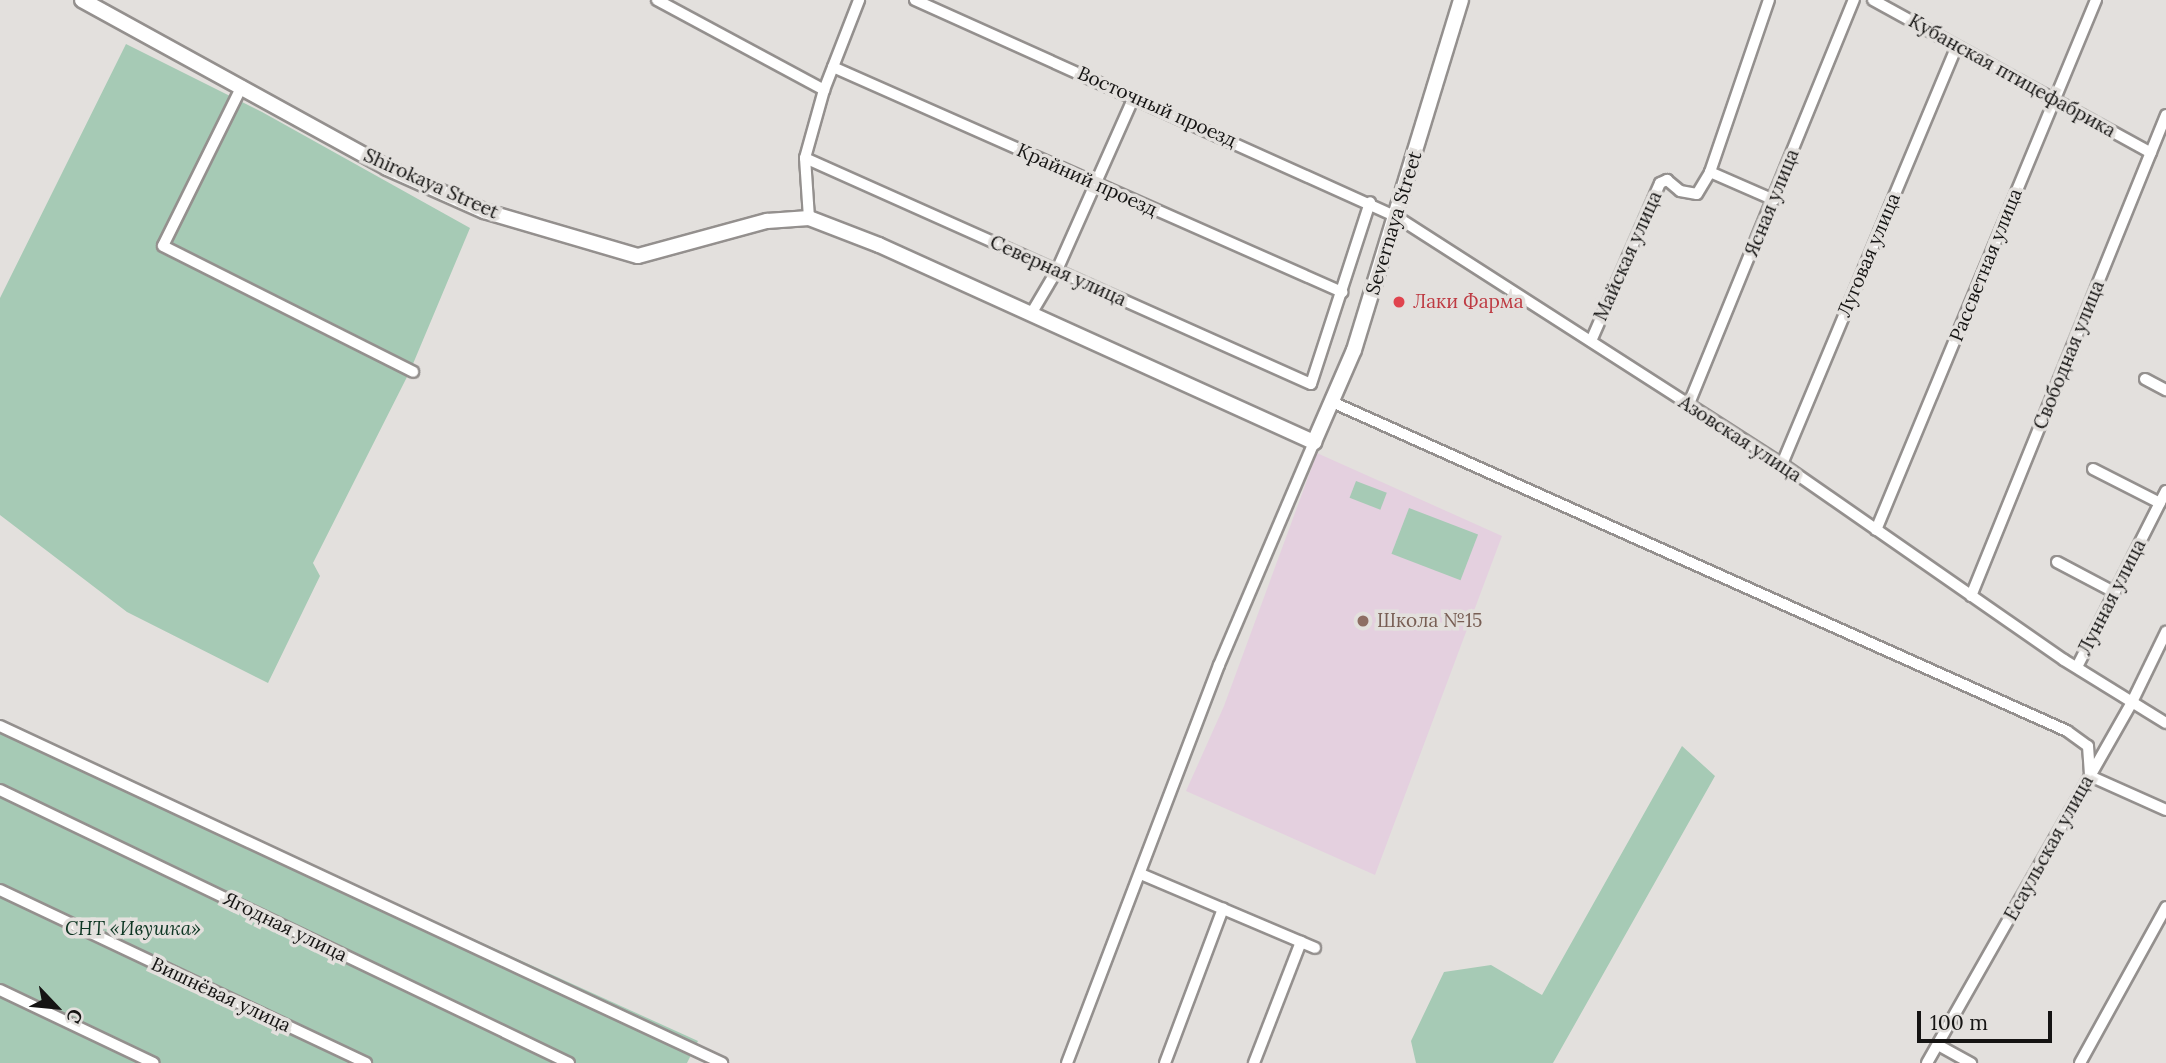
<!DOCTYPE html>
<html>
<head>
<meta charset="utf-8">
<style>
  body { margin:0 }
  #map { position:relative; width:2166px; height:1063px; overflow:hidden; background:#e3e0dd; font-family:Lora,serif }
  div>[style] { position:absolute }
  .education>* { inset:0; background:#e4d0df }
  .green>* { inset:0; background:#a6cab5; transform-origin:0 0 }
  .roads { filter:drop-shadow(2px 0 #94908e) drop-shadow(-2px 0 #94908e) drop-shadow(0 2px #94908e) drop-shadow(0 -2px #94908e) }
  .street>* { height:10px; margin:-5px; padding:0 5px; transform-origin:5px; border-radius:5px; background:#fff }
  .secondary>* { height:14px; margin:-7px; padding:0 7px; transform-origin:7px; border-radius:7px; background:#fff }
  .dots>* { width:19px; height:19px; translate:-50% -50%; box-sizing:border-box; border:4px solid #e3e0dd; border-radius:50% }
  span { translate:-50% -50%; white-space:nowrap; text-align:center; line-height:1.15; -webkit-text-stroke:7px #e3e0dd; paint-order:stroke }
  .street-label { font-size:19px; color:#151413 }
  .health-label { font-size:19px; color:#be3a42 }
  .left { translate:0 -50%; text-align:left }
  .education-label { font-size:19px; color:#785e54 }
  .park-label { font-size:19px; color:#0d3623; font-style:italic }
  .north { position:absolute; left:21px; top:972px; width:70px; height:70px; -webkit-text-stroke:5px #e3e0dd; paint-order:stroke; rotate:116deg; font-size:19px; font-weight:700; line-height:28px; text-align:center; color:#151413 }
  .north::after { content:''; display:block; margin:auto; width:24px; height:32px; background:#151413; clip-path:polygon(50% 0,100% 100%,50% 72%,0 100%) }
  .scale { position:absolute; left:1917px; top:1011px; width:135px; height:32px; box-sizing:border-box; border:4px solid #151413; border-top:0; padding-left:9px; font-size:21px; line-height:24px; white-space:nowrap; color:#151413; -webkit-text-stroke:5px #e3e0dd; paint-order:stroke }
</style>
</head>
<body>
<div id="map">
  <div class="education">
    <i style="clip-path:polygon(1317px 453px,1502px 536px,1375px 875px,1186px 791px,1224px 706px)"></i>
  </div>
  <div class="green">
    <i style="clip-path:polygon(126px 44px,262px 112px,470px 228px,410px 371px,313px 563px,320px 576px,268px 683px,127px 612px,0 515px,0 298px)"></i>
    <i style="left:1356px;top:481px;width:33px;height:18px;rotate:21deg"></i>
    <i style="left:1409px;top:508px;width:74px;height:49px;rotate:21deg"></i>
    <i style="clip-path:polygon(0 724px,698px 1041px,687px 1063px,0 1063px)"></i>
    <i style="clip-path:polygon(1682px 746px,1715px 776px,1553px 1063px,1416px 1063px,1411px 1041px,1444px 972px,1491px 965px,1542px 995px)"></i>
  </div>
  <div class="roads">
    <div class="street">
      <i style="left:657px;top:0;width:190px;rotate:28.3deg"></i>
      <i style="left:915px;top:0;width:529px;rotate:24.24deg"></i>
      <i style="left:1397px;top:217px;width:457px;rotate:32.7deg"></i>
      <i style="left:1782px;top:464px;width:343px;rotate:34.8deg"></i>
      <i style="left:2064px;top:660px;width:120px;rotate:31.7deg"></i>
      <i style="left:1873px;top:0;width:317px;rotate:28.8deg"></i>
      <i style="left:833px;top:67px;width:557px;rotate:23.85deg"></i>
      <i style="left:242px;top:86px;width:178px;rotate:116.3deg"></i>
      <i style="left:163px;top:246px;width:280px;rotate:26.7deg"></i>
      <i style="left:805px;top:158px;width:554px;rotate:24.07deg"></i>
      <i style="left:1311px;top:384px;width:191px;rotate:-72deg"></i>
      <i style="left:1710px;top:172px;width:182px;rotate:-71.1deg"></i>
      <i style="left:809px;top:218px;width:60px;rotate:-93.8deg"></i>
      <i style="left:805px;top:158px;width:71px;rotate:-74.4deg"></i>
      <i style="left:824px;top:90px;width:97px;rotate:-68.7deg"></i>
      <i style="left:1031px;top:314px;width:51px;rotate:-59.4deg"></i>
      <i style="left:1057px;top:270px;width:189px;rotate:-66deg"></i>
      <i style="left:1591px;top:341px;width:172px;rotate:-66.4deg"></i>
      <i style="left:1660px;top:183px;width:8px;rotate:-23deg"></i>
      <i style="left:1667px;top:180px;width:17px;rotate:40deg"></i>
      <i style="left:1680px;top:191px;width:17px;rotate:10deg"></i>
      <i style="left:1697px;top:194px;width:26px;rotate:-59deg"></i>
      <i style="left:1710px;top:172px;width:70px;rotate:23.6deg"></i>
      <i style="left:2145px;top:379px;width:24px;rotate:28deg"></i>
      <i style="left:1332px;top:402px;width:805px;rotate:24.11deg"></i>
      <i style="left:2067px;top:731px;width:26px;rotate:36deg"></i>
      <i style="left:2088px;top:746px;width:30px;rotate:86deg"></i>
      <i style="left:1688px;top:406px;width:439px;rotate:-67.8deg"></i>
      <i style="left:1782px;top:464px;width:453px;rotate:-67.3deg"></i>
      <i style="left:2093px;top:469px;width:75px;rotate:26.9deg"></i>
      <i style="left:1876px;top:530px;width:574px;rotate:-67.46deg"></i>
      <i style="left:2057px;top:562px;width:64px;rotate:27.8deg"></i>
      <i style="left:1971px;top:596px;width:519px;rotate:-67.93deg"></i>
      <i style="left:2078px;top:665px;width:195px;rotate:-63.2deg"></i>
      <i style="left:0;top:726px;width:797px;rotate:25.02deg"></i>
      <i style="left:2090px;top:776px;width:83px;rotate:24.1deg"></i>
      <i style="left:0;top:790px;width:631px;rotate:25.63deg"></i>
      <i style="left:1141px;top:874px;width:189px;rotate:23deg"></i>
      <i style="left:0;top:890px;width:405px;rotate:25.3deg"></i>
      <i style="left:0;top:990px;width:170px;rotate:25.4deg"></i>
      <i style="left:1938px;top:1045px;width:38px;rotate:29deg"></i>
      <i style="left:1067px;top:1063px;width:426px;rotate:-69.1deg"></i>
      <i style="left:1219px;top:665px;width:242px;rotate:-66.9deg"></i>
      <i style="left:1165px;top:1063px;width:165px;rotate:-69.4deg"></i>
      <i style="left:1254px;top:1063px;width:130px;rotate:-68.8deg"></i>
      <i style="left:1927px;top:1063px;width:417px;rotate:-60.4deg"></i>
      <i style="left:2133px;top:700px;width:76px;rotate:-64.1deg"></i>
      <i style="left:2080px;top:1063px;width:178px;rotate:-61.1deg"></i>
    </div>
    <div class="secondary">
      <i style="left:82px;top:0;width:348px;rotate:28.8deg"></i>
      <i style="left:387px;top:168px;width:106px;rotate:23.9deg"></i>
      <i style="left:484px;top:211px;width:160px;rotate:16.3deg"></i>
      <i style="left:638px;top:256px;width:134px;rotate:-15.2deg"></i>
      <i style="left:767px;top:221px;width:42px;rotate:-4.1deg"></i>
      <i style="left:809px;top:218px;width:75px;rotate:21.1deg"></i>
      <i style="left:879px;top:245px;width:478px;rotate:24.4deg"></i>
      <i style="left:1314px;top:442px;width:100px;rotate:-66.5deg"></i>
      <i style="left:1354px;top:350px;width:366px;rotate:-73deg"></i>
    </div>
  </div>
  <div class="dots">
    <i style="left:1399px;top:302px;background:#e0444e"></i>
    <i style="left:1363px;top:621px;background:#8d6e63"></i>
  </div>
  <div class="street-label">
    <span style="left:2012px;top:76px;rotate:29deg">Кубанская птицефабрика</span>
    <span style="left:1157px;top:107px;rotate:24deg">Восточный проезд</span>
    <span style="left:1087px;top:180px;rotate:24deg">Крайний проезд</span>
    <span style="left:431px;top:184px;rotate:24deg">Shirokaya Street</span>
    <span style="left:1772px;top:203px;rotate:-68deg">Ясная улица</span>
    <span style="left:1394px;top:223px;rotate:-73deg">Severnaya Street</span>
    <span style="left:1869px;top:255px;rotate:-67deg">Луговая улица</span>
    <span style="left:1628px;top:256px;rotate:-66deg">Майская улица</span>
    <span style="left:1986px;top:265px;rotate:-68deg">Рассветная улица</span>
    <span style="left:1058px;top:271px;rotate:24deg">Северная улица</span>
    <span style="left:2069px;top:355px;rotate:-68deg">Свободная улица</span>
    <span style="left:1740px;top:439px;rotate:33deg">Азовская улица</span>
    <span style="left:2112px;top:597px;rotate:-63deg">Лунная улица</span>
    <span style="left:2049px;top:848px;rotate:-61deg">Есаульская улица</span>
    <span style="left:285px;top:927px;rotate:26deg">Ягодная улица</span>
    <span style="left:221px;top:995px;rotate:25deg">Вишнёвая улица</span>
  </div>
  <div class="health-label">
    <span class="left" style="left:1413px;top:302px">Лаки Фарма</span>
  </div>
  <div class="education-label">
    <span class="left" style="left:1377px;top:621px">Школа №15</span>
  </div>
  <div class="park-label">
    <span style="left:133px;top:929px">СНТ «Ивушка»</span>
  </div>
  <div class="north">С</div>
  <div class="scale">100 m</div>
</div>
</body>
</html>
